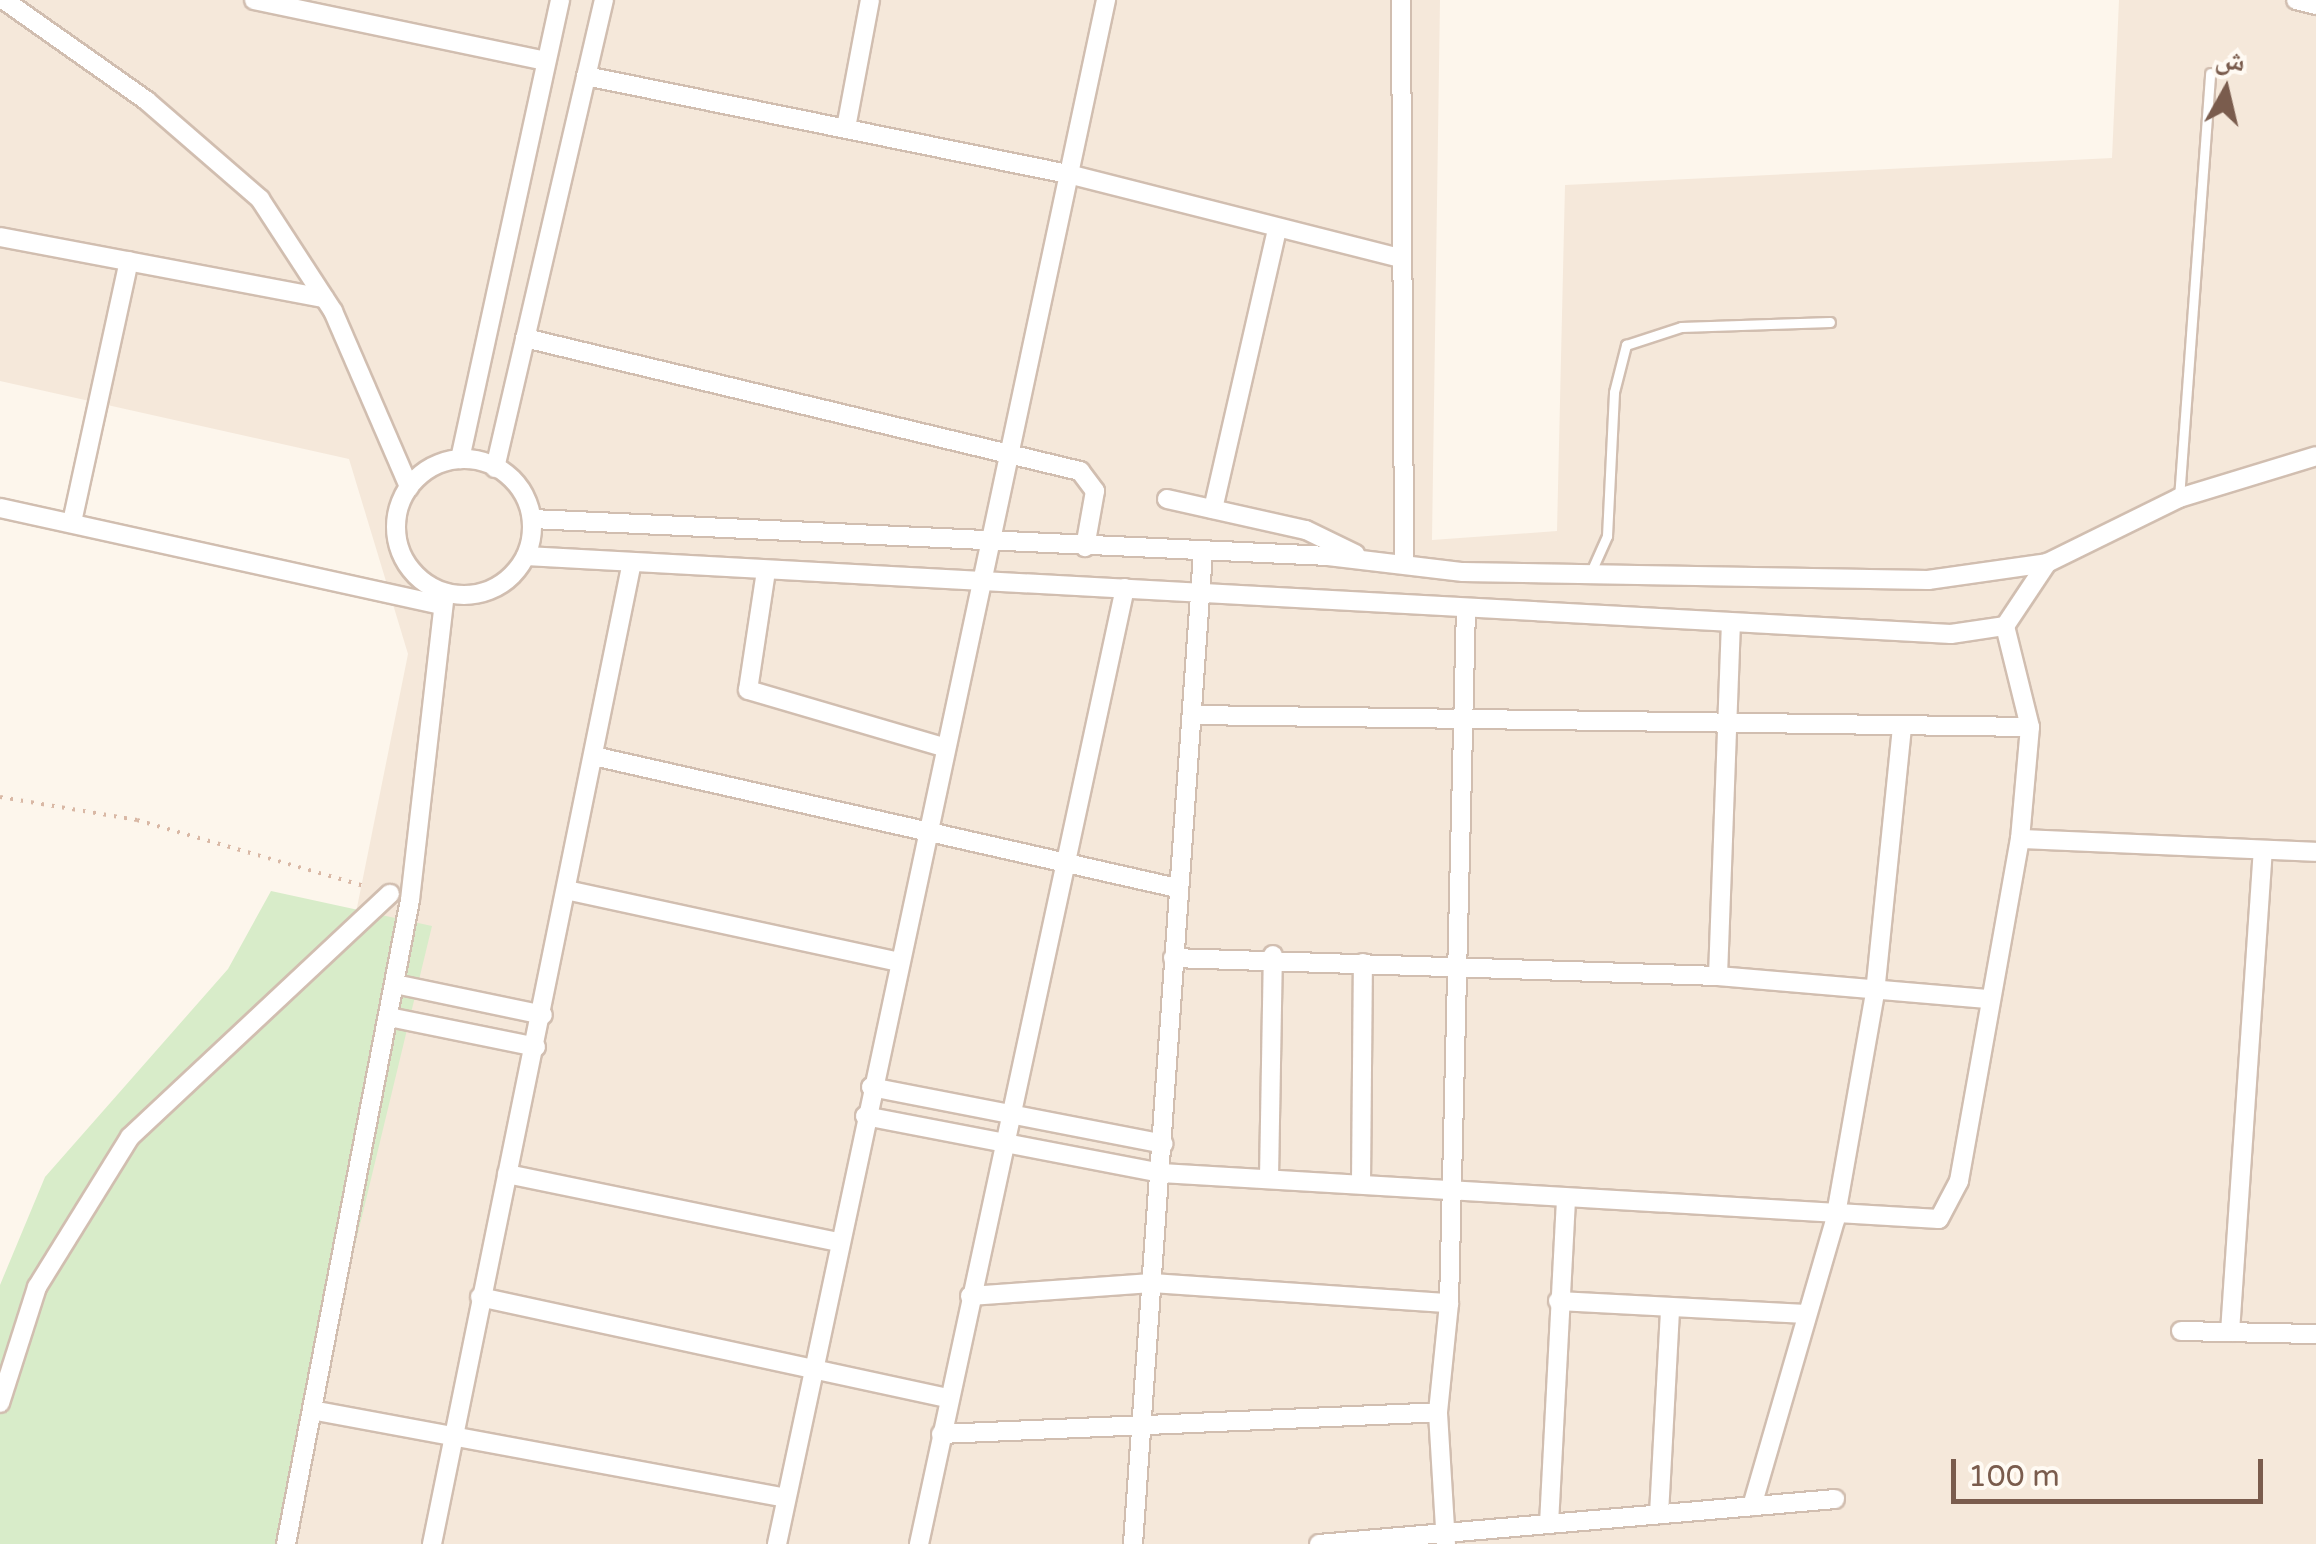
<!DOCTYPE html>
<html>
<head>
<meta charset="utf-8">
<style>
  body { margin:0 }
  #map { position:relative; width:2316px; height:1544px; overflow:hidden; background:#fdf6ec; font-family:"Varela Round","Noto Naskh Arabic",sans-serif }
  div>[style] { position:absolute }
  .residential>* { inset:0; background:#f5e8da }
  .green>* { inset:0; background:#d8ecc9 }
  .path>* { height:4px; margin-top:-2px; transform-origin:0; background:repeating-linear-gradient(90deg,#d9b8a5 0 2.5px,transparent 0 10.5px) }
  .roads { filter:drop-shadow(2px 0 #d1beb0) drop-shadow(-2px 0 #d1beb0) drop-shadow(0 2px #d1beb0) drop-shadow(0 -2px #d1beb0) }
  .lane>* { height:9px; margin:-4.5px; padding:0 4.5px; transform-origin:4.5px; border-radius:4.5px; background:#fff }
  .street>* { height:18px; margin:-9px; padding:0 9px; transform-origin:9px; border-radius:9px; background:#fff }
  .street>.ring { margin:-9px; padding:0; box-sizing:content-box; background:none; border:18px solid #fff; border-radius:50% }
  span { translate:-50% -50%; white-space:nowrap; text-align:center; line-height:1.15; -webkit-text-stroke:8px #fffaf3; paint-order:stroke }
  .north { position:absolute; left:2176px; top:40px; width:100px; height:100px; -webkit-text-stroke:8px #fffaf3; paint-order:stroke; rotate:8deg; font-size:28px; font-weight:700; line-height:40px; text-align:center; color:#7a5c4d }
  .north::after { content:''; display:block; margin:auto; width:35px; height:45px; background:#7a5c4d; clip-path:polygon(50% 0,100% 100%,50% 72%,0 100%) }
  .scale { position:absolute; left:1951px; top:1459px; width:312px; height:45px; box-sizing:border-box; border:5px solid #7a5c4d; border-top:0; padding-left:12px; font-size:30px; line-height:35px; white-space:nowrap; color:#7a5c4d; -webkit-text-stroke:8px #fffaf3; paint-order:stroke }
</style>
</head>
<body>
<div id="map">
  <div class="residential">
    <i style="clip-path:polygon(0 0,1440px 0,1432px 540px,1557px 531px,1565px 185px,2112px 158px,2119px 0,2316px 0,2316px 1544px,229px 1544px,408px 654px,349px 459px,0 381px)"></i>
  </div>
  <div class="green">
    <i style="clip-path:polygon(271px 891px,432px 926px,283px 1544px,0 1544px,0 1285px,45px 1177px,228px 969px)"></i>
  </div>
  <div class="path">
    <i style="left:0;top:797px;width:139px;rotate:9.5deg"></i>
    <i style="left:137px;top:820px;width:241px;rotate:16.2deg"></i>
  </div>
  <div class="roads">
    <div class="lane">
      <i style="left:2179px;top:498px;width:426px;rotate:-85.8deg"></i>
      <i style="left:1590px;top:574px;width:42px;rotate:-65.9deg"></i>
      <i style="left:1607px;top:536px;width:144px;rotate:-87.2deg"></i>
      <i style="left:1614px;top:392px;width:49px;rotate:-75.7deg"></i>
      <i style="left:1626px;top:345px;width:58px;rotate:-18.1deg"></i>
      <i style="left:1681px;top:327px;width:149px;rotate:-1.9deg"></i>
    </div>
    <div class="street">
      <i style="left:4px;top:0;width:175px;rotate:35.2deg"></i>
      <i style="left:147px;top:101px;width:150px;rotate:40.9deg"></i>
      <i style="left:260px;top:199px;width:134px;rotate:56.9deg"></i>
      <i style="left:333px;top:311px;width:192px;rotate:66.6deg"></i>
      <i style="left:254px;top:0;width:297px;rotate:11.8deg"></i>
      <i style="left:1401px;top:0;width:563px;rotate:89.69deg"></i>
      <i style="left:2296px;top:0;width:21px;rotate:14deg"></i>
      <i style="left:586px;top:76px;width:496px;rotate:11.5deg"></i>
      <i style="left:1072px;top:175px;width:338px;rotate:14.2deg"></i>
      <i style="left:846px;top:128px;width:130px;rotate:-79.4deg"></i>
      <i style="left:0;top:237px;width:330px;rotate:10.7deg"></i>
      <i style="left:525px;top:338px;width:571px;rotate:13.48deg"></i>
      <i style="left:1080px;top:471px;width:25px;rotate:53deg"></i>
      <i style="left:1095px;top:491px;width:57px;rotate:100.1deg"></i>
      <i style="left:460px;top:459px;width:470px;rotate:-77.7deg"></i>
      <i class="ring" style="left:396px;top:459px;width:118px;height:118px"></i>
      <i style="left:495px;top:468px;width:481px;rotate:-76.9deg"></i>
      <i style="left:1167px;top:499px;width:142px;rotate:12.6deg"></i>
      <i style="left:1306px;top:530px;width:55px;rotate:26.1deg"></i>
      <i style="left:0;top:508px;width:453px;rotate:12.4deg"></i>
      <i style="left:1213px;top:509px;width:287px;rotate:-77.1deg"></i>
      <i style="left:532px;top:519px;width:797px;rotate:2.66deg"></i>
      <i style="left:1328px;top:556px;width:136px;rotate:6.8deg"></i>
      <i style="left:1463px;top:572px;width:465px;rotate:1deg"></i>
      <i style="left:1928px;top:580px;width:120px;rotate:-8.1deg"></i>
      <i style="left:2047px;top:563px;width:147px;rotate:-26.2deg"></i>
      <i style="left:2179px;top:498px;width:143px;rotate:-17deg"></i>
      <i style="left:72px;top:522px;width:267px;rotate:-77.7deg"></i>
      <i style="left:526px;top:556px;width:1427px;rotate:3.13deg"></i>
      <i style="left:1951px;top:634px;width:55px;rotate:-8.4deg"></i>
      <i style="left:2005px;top:626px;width:76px;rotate:-56.3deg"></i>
      <i style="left:766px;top:571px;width:120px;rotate:98.6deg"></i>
      <i style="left:748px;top:690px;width:200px;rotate:16.3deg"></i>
      <i style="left:1192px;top:715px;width:838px;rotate:0.82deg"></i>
      <i style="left:598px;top:757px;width:594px;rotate:12.75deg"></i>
      <i style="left:2020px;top:839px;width:296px;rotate:2.5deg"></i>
      <i style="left:571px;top:891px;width:331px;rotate:12.2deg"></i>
      <i style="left:1173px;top:958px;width:545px;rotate:1.89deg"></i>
      <i style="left:1718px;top:976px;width:270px;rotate:4.9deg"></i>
      <i style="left:1718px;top:976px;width:352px;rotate:-87.9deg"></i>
      <i style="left:395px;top:984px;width:151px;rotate:11.8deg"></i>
      <i style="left:389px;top:1017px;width:150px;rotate:11.5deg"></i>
      <i style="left:871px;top:1087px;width:298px;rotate:11deg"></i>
      <i style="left:865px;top:1116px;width:301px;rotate:10.9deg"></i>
      <i style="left:1161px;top:1173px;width:779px;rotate:3.38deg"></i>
      <i style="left:1939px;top:1219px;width:43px;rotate:-62.2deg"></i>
      <i style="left:1959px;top:1181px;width:347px;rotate:-79.9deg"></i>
      <i style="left:2020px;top:839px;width:112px;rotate:-84.9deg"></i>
      <i style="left:2030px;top:727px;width:104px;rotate:-103.9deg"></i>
      <i style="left:507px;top:1174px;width:339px;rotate:11.6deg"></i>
      <i style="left:1269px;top:1178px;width:223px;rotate:-89deg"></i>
      <i style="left:1361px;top:1183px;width:220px;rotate:-89.5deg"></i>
      <i style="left:970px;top:1296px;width:182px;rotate:-4.1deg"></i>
      <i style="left:1152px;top:1283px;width:298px;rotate:3.9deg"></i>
      <i style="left:480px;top:1297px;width:479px;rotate:12.2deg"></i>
      <i style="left:1558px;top:1301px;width:244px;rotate:3deg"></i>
      <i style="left:2181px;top:1331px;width:135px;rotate:1.3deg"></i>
      <i style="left:2230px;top:1332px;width:483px;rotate:-86.1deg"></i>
      <i style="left:0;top:1403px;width:122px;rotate:-72.3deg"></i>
      <i style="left:37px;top:1287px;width:176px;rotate:-58.2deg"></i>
      <i style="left:130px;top:1137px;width:356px;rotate:-43.1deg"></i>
      <i style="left:317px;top:1411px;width:476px;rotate:10.5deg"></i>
      <i style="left:941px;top:1434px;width:497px;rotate:-2.5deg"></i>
      <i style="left:1752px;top:1506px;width:298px;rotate:-73.8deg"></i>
      <i style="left:1835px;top:1220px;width:230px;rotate:-80deg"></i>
      <i style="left:1875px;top:993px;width:269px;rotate:-84.2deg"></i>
      <i style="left:1659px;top:1514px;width:203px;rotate:-86.9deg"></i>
      <i style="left:1549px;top:1524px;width:326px;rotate:-87deg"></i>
      <i style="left:286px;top:1544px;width:656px;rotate:-79.1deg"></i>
      <i style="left:410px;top:900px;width:309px;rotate:-83.5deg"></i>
      <i style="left:432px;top:1544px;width:1002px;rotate:-78.49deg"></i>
      <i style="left:777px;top:1544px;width:1579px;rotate:-77.97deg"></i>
      <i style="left:919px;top:1544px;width:978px;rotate:-77.84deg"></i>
      <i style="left:1133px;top:1544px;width:994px;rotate:-85.96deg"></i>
      <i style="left:1319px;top:1544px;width:518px;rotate:-4.98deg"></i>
      <i style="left:1446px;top:1544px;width:132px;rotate:-93.5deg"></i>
      <i style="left:1438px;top:1412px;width:110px;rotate:-84.2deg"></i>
      <i style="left:1449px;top:1303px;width:695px;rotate:-88.6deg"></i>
    </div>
  </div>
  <div class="north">ش</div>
  <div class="scale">100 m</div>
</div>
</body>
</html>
